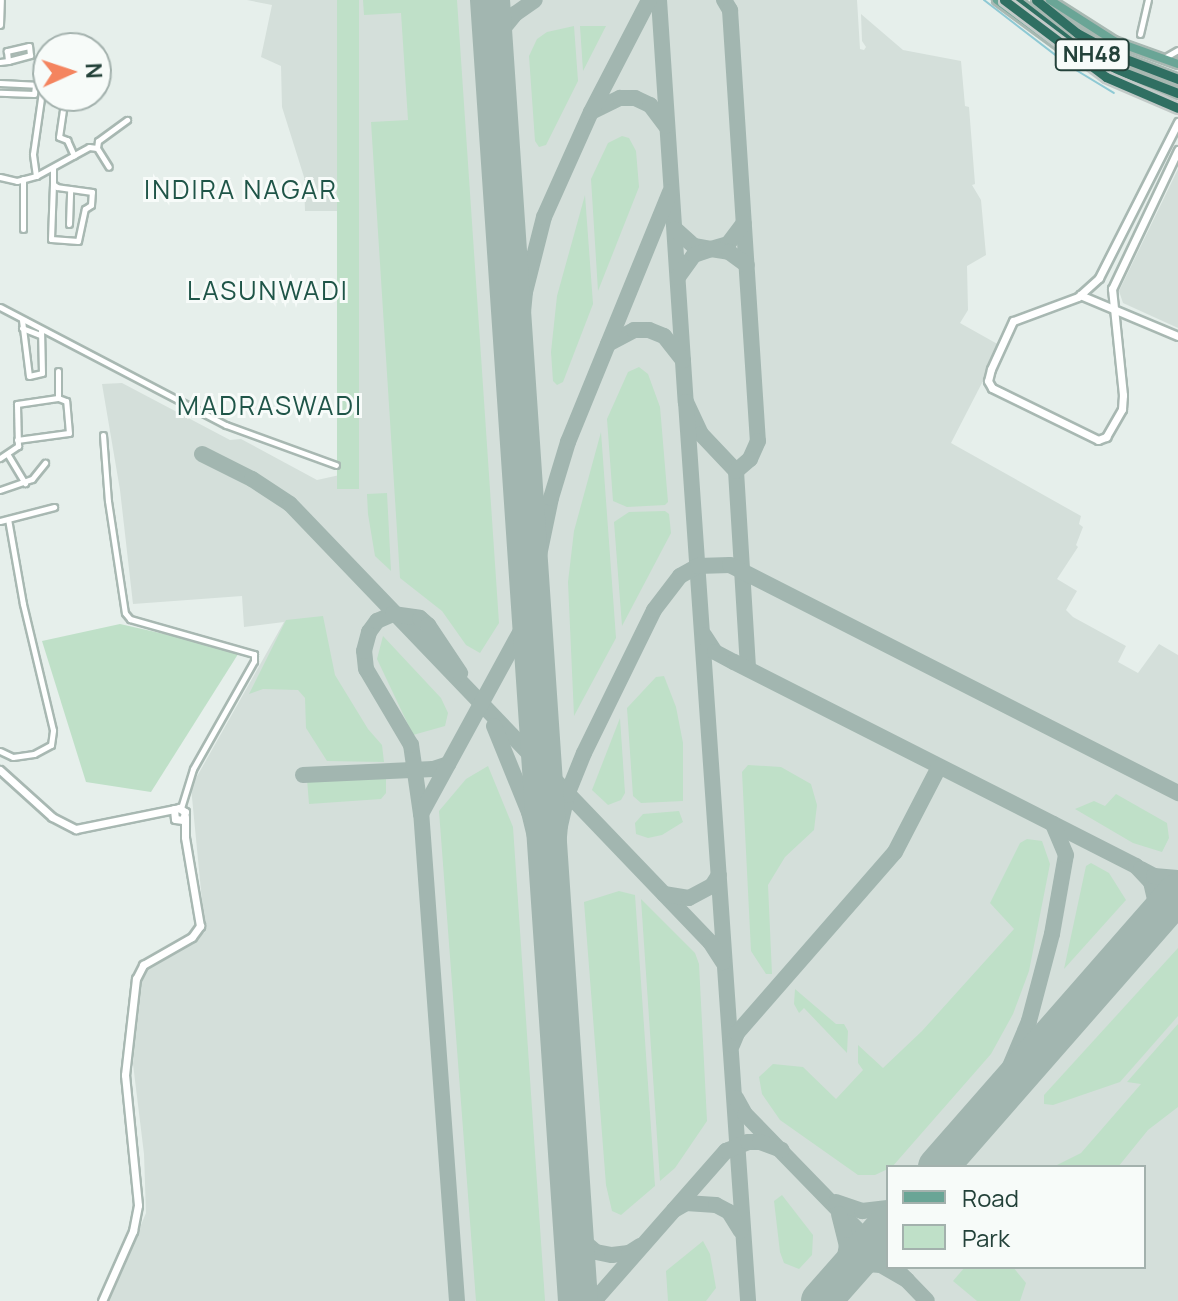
<!DOCTYPE html>
<html>
<head>
<meta charset="utf-8">
<style>
  body { margin:0 }
  #map { position:relative; width:1178px; height:1301px; overflow:hidden; background:#e6efeb; font-family:Manrope,sans-serif }
  div>[style] { position:absolute }
  .built>* { inset:0; background:#d4dfda }
  .green>* { inset:0; background:#bfe0c8; transform-origin:0 0 }
  .stream>* { height:2px; margin:-1px; padding:0 1px; transform-origin:1px; border-radius:1px; background:#8ec9d4 }
  .taxiway>* { height:16px; margin:-8px; padding:0 8px; transform-origin:8px; border-radius:8px; background:#a2b6b0 }
  .runway>* { height:40px; margin:-20px; padding:0 20px; transform-origin:20px; border-radius:20px; background:#a2b6b0 }
  .roads { filter:drop-shadow(2px 0 #a8b8b2) drop-shadow(-2px 0 #a8b8b2) drop-shadow(0 2px #a8b8b2) drop-shadow(0 -2px #a8b8b2) }
  .street>* { height:5px; margin:-2.5px; padding:0 2.5px; transform-origin:2.5px; border-radius:2.5px; background:#fff }
  .secondary>* { height:7px; margin:-3.5px; padding:0 3.5px; transform-origin:3.5px; border-radius:3.5px; background:#fff }
  .primary>* { height:8px; margin:-4px; padding:0 4px; transform-origin:4px; border-radius:4px; background:#6aa596 }
  .highway>* { height:9px; margin:-4.5px; padding:0 4.5px; transform-origin:4.5px; border-radius:4.5px; background:#2f6f62 }
  .bridges { filter:drop-shadow(2px 0 #c2cac8) drop-shadow(-2px 0 #c2cac8) drop-shadow(0 2px #c2cac8) drop-shadow(0 -2px #c2cac8) }
  .highway-bridge>* { height:9px; margin:-4.5px; padding:0 4.5px; transform-origin:4.5px; border-radius:4.5px; background:#2f6f62 }
  span { translate:-50% -50%; white-space:nowrap; text-align:center; line-height:1.15; -webkit-text-stroke:6px #f7fbf9; paint-order:stroke }
  .shield-label span { padding:2px 6px; background:#f7fbf9; border:2px solid; border-radius:6px; -webkit-text-stroke-width:0 }
  .shield-label { font-size:22px; color:#24423a; font-weight:700 }
  .neighbourhood-label { font-size:26px; color:#1f5548; letter-spacing:2px }
  .legend { position:absolute; left:886px; top:1165px; width:260px; height:104px; box-sizing:border-box; background:#f7fbf9; border:2px solid #a3b1ad; margin:0; padding:10px 14px; list-style:none; font-size:24px; color:#24423a }
  .legend li { display:flex; align-items:center; gap:16px; height:40px }
  .legend b { width:40px; border:2px solid #a3b1ad }
  .north { position:absolute; left:32px; top:32px; width:80px; height:80px; box-sizing:border-box; background:#f7fbf9; border:2px solid #a3b1ad; border-radius:50%; rotate:87deg; font-size:22px; font-weight:700; line-height:32px; text-align:center; color:#24423a }
  .north::after { content:''; display:block; margin:auto; width:28px; height:36px; background:#f4845f; clip-path:polygon(50% 0,100% 100%,50% 72%,0 100%) }
</style>
</head>
<body>
<div id="map">
  <div class="built">
    <i style="clip-path:polygon(evenodd,247px 0,857px 0,860px 49px,864px 50px,866px 47px,862px 41px,861px 14px,903px 50px,961px 61px,965px 106px,969px 107px,975px 184px,972px 185px,981px 200px,986px 255px,967px 266px,968px 310px,960px 323px,1001px 346px,951px 443px,1081px 516px,1079px 524px,1083px 527px,1076px 545px,1078px 547px,1057px 579px,1077px 591px,1066px 610px,1073px 617px,1126px 646px,1118px 662px,1138px 673px,1159px 644px,1178px 655px,1178px 1301px,109px 1301px,146px 1213px,144px 1154px,133px 1064px,137px 1005px,145px 969px,205px 932px,191px 787px,284px 622px,244px 627px,242px 596px,133px 604px,120px 490px,102px 384px,122px 383px,230px 440px,241px 439px,317px 480px,358px 471px,346px 211px,305px 211px,304px 177px,282px 107px,281px 66px,261px 57px,272px 5px,247px 0,888px 1167px,1144px 1167px,1144px 1267px,888px 1267px,888px 1167px)"></i>
    <i style="clip-path:polygon(1178px 169px,1178px 328px,1123px 303px,1119px 291px)"></i>
  </div>
  <div class="green">
    <i style="left:337px;top:0;width:22px;height:489px"></i>
    <i style="clip-path:polygon(363px 0,457px 0,499px 623px,480px 653px,466px 645px,442px 611px,400px 578px,371px 122px,408px 120px,401px 13px,364px 15px)"></i>
    <i style="clip-path:polygon(574px 26px,578px 81px,546px 145px,539px 147px,535px 141px,529px 56px,537px 39px,547px 32px)"></i>
    <i style="clip-path:polygon(580px 26px,606px 26px,583px 71px)"></i>
    <i style="clip-path:polygon(622px 136px,629px 138px,636px 151px,639px 187px,598px 291px,591px 179px,608px 143px)"></i>
    <i style="clip-path:polygon(585px 195px,593px 304px,563px 382px,557px 385px,553px 381px,551px 352px,557px 296px)"></i>
    <i style="clip-path:polygon(639px 367px,648px 374px,660px 407px,668px 502px,665px 505px,627px 507px,613px 501px,607px 419px,628px 372px)"></i>
    <i style="clip-path:polygon(601px 432px,616px 638px,574px 716px,568px 582px,574px 531px)"></i>
    <i style="clip-path:polygon(387px 493px,391px 571px,375px 556px,368px 514px,367px 494px)"></i>
    <i style="clip-path:polygon(665px 511px,669px 514px,671px 533px,622px 626px,614px 522px,629px 512px)"></i>
    <i style="clip-path:polygon(323px 616px,335px 675px,368px 729px,382px 745px,384px 762px,327px 761px,306px 728px,305px 698px,298px 690px,263px 689px,249px 694px,286px 620px)"></i>
    <i style="clip-path:polygon(120px 624px,240px 651px,151px 792px,86px 782px,42px 641px)"></i>
    <i style="clip-path:polygon(383px 636px,441px 698px,448px 713px,445px 726px,413px 735px,377px 659px)"></i>
    <i style="clip-path:polygon(664px 676px,676px 707px,683px 743px,683px 801px,641px 803px,633px 796px,627px 708px,656px 677px)"></i>
    <i style="clip-path:polygon(620px 718px,625px 793px,621px 800px,608px 805px,592px 790px)"></i>
    <i style="clip-path:polygon(748px 765px,781px 767px,811px 784px,817px 805px,814px 830px,785px 857px,768px 885px,772px 974px,766px 974px,751px 951px,742px 772px)"></i>
    <i style="clip-path:polygon(488px 766px,513px 827px,545px 1301px,476px 1301px,439px 811px,466px 779px)"></i>
    <i style="clip-path:polygon(386px 775px,386px 793px,381px 799px,309px 804px,307px 779px)"></i>
    <i style="clip-path:polygon(1116px 794px,1167px 823px,1169px 838px,1162px 852px,1133px 843px,1075px 809px,1094px 801px,1105px 806px)"></i>
    <i style="clip-path:polygon(679px 811px,683px 822px,662px 835px,648px 838px,636px 834px,635px 823px,643px 814px)"></i>
    <i style="clip-path:polygon(1027px 839px,1042px 841px,1050px 864px,1029px 971px,1013px 1014px,991px 1054px,892px 1167px,875px 1175px,858px 1175px,780px 1120px,762px 1094px,759px 1077px,773px 1064px,803px 1067px,836px 1099px,863px 1070px,858px 1063px,858px 1045px,883px 1068px,922px 1031px,1014px 929px,990px 903px,1020px 843px)"></i>
    <i style="clip-path:polygon(1091px 863px,1109px 873px,1126px 900px,1064px 969px,1086px 866px)"></i>
    <i style="clip-path:polygon(619px 891px,635px 895px,655px 1186px,621px 1215px,612px 1211px,606px 1185px,584px 902px)"></i>
    <i style="clip-path:polygon(641px 899px,695px 953px,699px 964px,707px 1121px,675px 1168px,660px 1181px)"></i>
    <i style="clip-path:polygon(1178px 948px,1178px 1016px,1120px 1082px,1053px 1105px,1044px 1104px,1044px 1095px)"></i>
    <i style="clip-path:polygon(795px 989px,836px 1024px,844px 1024px,848px 1031px,847px 1053px,804px 1008px,799px 1013px,794px 1004px)"></i>
    <i style="clip-path:polygon(1178px 1024px,1178px 1107px,1148px 1130px,1118px 1167px,1053px 1167px,1081px 1153px,1141px 1084px,1127px 1082px)"></i>
    <i style="clip-path:polygon(782px 1195px,813px 1235px,812px 1255px,799px 1269px,784px 1263px,780px 1252px,774px 1201px)"></i>
    <i style="clip-path:polygon(703px 1241px,710px 1254px,716px 1288px,706px 1301px,668px 1301px,666px 1271px)"></i>
    <i style="clip-path:polygon(965px 1267px,1013px 1267px,1026px 1283px,1020px 1301px,977px 1301px,953px 1281px)"></i>
  </div>
  <div class="stream">
    <i style="left:984px;top:0;width:110px;rotate:37.6deg"></i>
    <i style="left:1071px;top:67px;width:50px;rotate:31.2deg"></i>
  </div>
  <div class="taxiway">
    <i style="left:659px;top:0;width:403px;rotate:86.2deg"></i>
    <i style="left:686px;top:402px;width:35px;rotate:65deg"></i>
    <i style="left:701px;top:434px;width:51px;rotate:46.6deg"></i>
    <i style="left:736px;top:471px;width:198px;rotate:86.5deg"></i>
    <i style="left:724px;top:0;width:12px;rotate:59deg"></i>
    <i style="left:730px;top:10px;width:432px;rotate:86.3deg"></i>
    <i style="left:758px;top:441px;width:20px;rotate:114deg"></i>
    <i style="left:750px;top:459px;width:18px;rotate:139deg"></i>
    <i style="left:493px;top:57px;width:28px;rotate:-72deg"></i>
    <i style="left:502px;top:30px;width:21px;rotate:-51deg"></i>
    <i style="left:515px;top:14px;width:24px;rotate:-35deg"></i>
    <i style="left:593px;top:111px;width:30px;rotate:-26deg"></i>
    <i style="left:620px;top:98px;width:15px"></i>
    <i style="left:635px;top:98px;width:17px;rotate:25deg"></i>
    <i style="left:650px;top:105px;width:26px;rotate:53deg"></i>
    <i style="left:675px;top:229px;width:25px;rotate:42deg"></i>
    <i style="left:694px;top:246px;width:17px;rotate:10deg"></i>
    <i style="left:711px;top:249px;width:18px;rotate:-16deg"></i>
    <i style="left:728px;top:244px;width:26px;rotate:-53deg"></i>
    <i style="left:678px;top:277px;width:27px;rotate:-54deg"></i>
    <i style="left:694px;top:255px;width:18px;rotate:-19deg"></i>
    <i style="left:711px;top:249px;width:18px;rotate:9deg"></i>
    <i style="left:729px;top:252px;width:22px;rotate:36deg"></i>
    <i style="left:608px;top:344px;width:30px;rotate:-28deg"></i>
    <i style="left:634px;top:330px;width:15px"></i>
    <i style="left:649px;top:330px;width:16px;rotate:22deg"></i>
    <i style="left:664px;top:336px;width:31px;rotate:52deg"></i>
    <i style="left:516px;top:385px;width:93px;rotate:-84.5deg"></i>
    <i style="left:525px;top:292px;width:77px;rotate:-75.8deg"></i>
    <i style="left:544px;top:217px;width:115px;rotate:-65.9deg"></i>
    <i style="left:591px;top:112px;width:126px;rotate:-62.6deg"></i>
    <i style="left:686px;top:402px;width:901px;rotate:86.05deg"></i>
    <i style="left:202px;top:454px;width:56px;rotate:26.6deg"></i>
    <i style="left:252px;top:479px;width:45px;rotate:33.3deg"></i>
    <i style="left:290px;top:504px;width:607px;rotate:46.2deg"></i>
    <i style="left:710px;top:942px;width:24px;rotate:57deg"></i>
    <i style="left:533px;top:609px;width:44px;rotate:-84.8deg"></i>
    <i style="left:537px;top:565px;width:68px;rotate:-78.2deg"></i>
    <i style="left:551px;top:498px;width:59px;rotate:-73.1deg"></i>
    <i style="left:568px;top:442px;width:270px;rotate:-67.8deg"></i>
    <i style="left:704px;top:635px;width:20px;rotate:57deg"></i>
    <i style="left:715px;top:652px;width:21px;rotate:28deg"></i>
    <i style="left:734px;top:662px;width:451px;rotate:26.9deg"></i>
    <i style="left:1136px;top:866px;width:22px;rotate:47deg"></i>
    <i style="left:1151px;top:882px;width:23px;rotate:77deg"></i>
    <i style="left:1156px;top:904px;width:22px;rotate:106deg"></i>
    <i style="left:494px;top:726px;width:93px;rotate:67.9deg"></i>
    <i style="left:529px;top:812px;width:76px;rotate:76.3deg"></i>
    <i style="left:303px;top:775px;width:130px;rotate:-2.6deg"></i>
    <i style="left:433px;top:769px;width:16px;rotate:-18deg"></i>
    <i style="left:421px;top:814px;width:70px;rotate:-98.2deg"></i>
    <i style="left:411px;top:745px;width:88px;rotate:-120.6deg"></i>
    <i style="left:366px;top:669px;width:18px;rotate:-96deg"></i>
    <i style="left:364px;top:651px;width:20px;rotate:-75deg"></i>
    <i style="left:369px;top:632px;width:14px;rotate:-54deg"></i>
    <i style="left:377px;top:621px;width:17px;rotate:-24deg"></i>
    <i style="left:393px;top:614px;width:27px;rotate:8deg"></i>
    <i style="left:420px;top:618px;width:11px;rotate:41deg"></i>
    <i style="left:428px;top:625px;width:58px;rotate:56.3deg"></i>
    <i style="left:1141px;top:869px;width:15px;rotate:28deg"></i>
    <i style="left:1154px;top:876px;width:24px;rotate:5deg"></i>
    <i style="left:664px;top:894px;width:25px;rotate:9deg"></i>
    <i style="left:689px;top:898px;width:26px;rotate:-28deg"></i>
    <i style="left:712px;top:886px;width:13px;rotate:-58deg"></i>
    <i style="left:552px;top:915px;width:89px;rotate:-84.9deg"></i>
    <i style="left:560px;top:826px;width:32px;rotate:-77deg"></i>
    <i style="left:567px;top:795px;width:45px;rotate:-68deg"></i>
    <i style="left:584px;top:753px;width:159px;rotate:-63.9deg"></i>
    <i style="left:654px;top:610px;width:43px;rotate:-52.6deg"></i>
    <i style="left:680px;top:576px;width:21px;rotate:-29deg"></i>
    <i style="left:698px;top:566px;width:32px;rotate:-2deg"></i>
    <i style="left:730px;top:565px;width:503px;rotate:26.97deg"></i>
    <i style="left:1151px;top:924px;width:37px;rotate:-43deg"></i>
    <i style="left:732px;top:1045px;width:13px;rotate:-67deg"></i>
    <i style="left:737px;top:1033px;width:240px;rotate:-48.9deg"></i>
    <i style="left:895px;top:852px;width:96px;rotate:-62.6deg"></i>
    <i style="left:736px;top:1098px;width:18px;rotate:61deg"></i>
    <i style="left:745px;top:1114px;width:205px;rotate:45.8deg"></i>
    <i style="left:994px;top:1104px;width:90px;rotate:-67.1deg"></i>
    <i style="left:1029px;top:1021px;width:90px;rotate:-75.2deg"></i>
    <i style="left:1052px;top:934px;width:80px;rotate:-80deg"></i>
    <i style="left:1066px;top:855px;width:34px;rotate:-113deg"></i>
    <i style="left:836px;top:1202px;width:28px;rotate:19deg"></i>
    <i style="left:862px;top:1211px;width:26px;rotate:-7deg"></i>
    <i style="left:674px;top:1210px;width:14px;rotate:-30deg"></i>
    <i style="left:686px;top:1203px;width:30px;rotate:4deg"></i>
    <i style="left:716px;top:1205px;width:15px;rotate:28deg"></i>
    <i style="left:729px;top:1212px;width:22px;rotate:58deg"></i>
    <i style="left:839px;top:1214px;width:32px;rotate:76deg"></i>
    <i style="left:847px;top:1245px;width:34px;rotate:100deg"></i>
    <i style="left:572px;top:1224px;width:19px;rotate:58deg"></i>
    <i style="left:582px;top:1240px;width:18px;rotate:41deg"></i>
    <i style="left:596px;top:1252px;width:16px;rotate:11deg"></i>
    <i style="left:612px;top:1255px;width:17px;rotate:-7deg"></i>
    <i style="left:629px;top:1253px;width:13px;rotate:-32deg"></i>
    <i style="left:901px;top:1274px;width:37px;rotate:46deg"></i>
    <i style="left:841px;top:1278px;width:14px;rotate:-39deg"></i>
    <i style="left:852px;top:1269px;width:15px;rotate:-20deg"></i>
    <i style="left:866px;top:1264px;width:15px;rotate:4deg"></i>
    <i style="left:881px;top:1265px;width:30px;rotate:30deg"></i>
    <i style="left:457px;top:1301px;width:488px;rotate:-94.2deg"></i>
    <i style="left:421px;top:814px;width:217px;rotate:-61.4deg"></i>
    <i style="left:525px;top:623px;width:23px;rotate:-77deg"></i>
    <i style="left:576px;top:1301px;width:12px;rotate:-85deg"></i>
    <i style="left:594px;top:1301px;width:200px;rotate:-48.7deg"></i>
    <i style="left:726px;top:1151px;width:24px;rotate:-22deg"></i>
    <i style="left:748px;top:1142px;width:12px"></i>
    <i style="left:760px;top:1142px;width:23px;rotate:20deg"></i>
  </div>
  <div class="runway">
    <i style="left:490px;top:0;width:1304px;rotate:86.13deg"></i>
    <i style="left:938px;top:1167px;width:364px;rotate:-48.8deg"></i>
    <i style="left:821px;top:1301px;width:101px;rotate:-48.6deg"></i>
  </div>
  <div class="roads">
    <div class="street">
      <i style="left:0;top:25px;width:25px;rotate:-88deg"></i>
      <i style="left:1140px;top:34px;width:35px;rotate:-77deg"></i>
      <i style="left:1164px;top:58px;width:16px;rotate:-30deg"></i>
      <i style="left:0;top:62px;width:8px;rotate:-7deg"></i>
      <i style="left:8px;top:61px;width:23px;rotate:-15deg"></i>
      <i style="left:30px;top:55px;width:9px;rotate:-96deg"></i>
      <i style="left:29px;top:46px;width:23px;rotate:167deg"></i>
      <i style="left:7px;top:51px;width:10px;rotate:84deg"></i>
      <i style="left:0;top:83px;width:35px;rotate:3deg"></i>
      <i style="left:35px;top:85px;width:9px;rotate:96deg"></i>
      <i style="left:34px;top:94px;width:34px;rotate:-178deg"></i>
      <i style="left:65px;top:96px;width:41px;rotate:98.3deg"></i>
      <i style="left:59px;top:137px;width:9px;rotate:21deg"></i>
      <i style="left:67px;top:140px;width:17px;rotate:66deg"></i>
      <i style="left:97px;top:148px;width:7px;rotate:-82deg"></i>
      <i style="left:98px;top:141px;width:36px;rotate:-36deg"></i>
      <i style="left:36px;top:176px;width:22px;rotate:-98deg"></i>
      <i style="left:33px;top:154px;width:70px;rotate:-81.8deg"></i>
      <i style="left:0;top:177px;width:17px;rotate:13deg"></i>
      <i style="left:17px;top:181px;width:20px;rotate:-15deg"></i>
      <i style="left:36px;top:176px;width:60px;rotate:-28.7deg"></i>
      <i style="left:89px;top:147px;width:8px;rotate:7deg"></i>
      <i style="left:97px;top:148px;width:22px;rotate:58deg"></i>
      <i style="left:23px;top:179px;width:50px;rotate:90deg"></i>
      <i style="left:53px;top:184px;width:55px;rotate:92.1deg"></i>
      <i style="left:51px;top:239px;width:27px;rotate:4deg"></i>
      <i style="left:78px;top:241px;width:33px;rotate:-78deg"></i>
      <i style="left:85px;top:209px;width:7px;rotate:-34deg"></i>
      <i style="left:91px;top:205px;width:13px;rotate:-86deg"></i>
      <i style="left:92px;top:192px;width:35px;rotate:-172deg"></i>
      <i style="left:57px;top:187px;width:5px;rotate:-143deg"></i>
      <i style="left:53px;top:184px;width:16px;rotate:-90deg"></i>
      <i style="left:69px;top:224px;width:35px;rotate:-88deg"></i>
      <i style="left:0;top:307px;width:255px;rotate:27.6deg"></i>
      <i style="left:226px;top:425px;width:117px;rotate:20deg"></i>
      <i style="left:22px;top:320px;width:56px;rotate:82.9deg"></i>
      <i style="left:29px;top:376px;width:13px;rotate:-13deg"></i>
      <i style="left:42px;top:373px;width:43px;rotate:-91.3deg"></i>
      <i style="left:22px;top:328px;width:19px;rotate:21deg"></i>
      <i style="left:103px;top:435px;width:66px;rotate:85.7deg"></i>
      <i style="left:108px;top:501px;width:113px;rotate:81.4deg"></i>
      <i style="left:125px;top:613px;width:8px;rotate:50deg"></i>
      <i style="left:130px;top:619px;width:129px;rotate:15.8deg"></i>
      <i style="left:254px;top:654px;width:7px;rotate:90deg"></i>
      <i style="left:254px;top:661px;width:124px;rotate:119.5deg"></i>
      <i style="left:193px;top:769px;width:41px;rotate:107.1deg"></i>
      <i style="left:17px;top:440px;width:52px;rotate:-7.7deg"></i>
      <i style="left:69px;top:433px;width:32px;rotate:-95deg"></i>
      <i style="left:66px;top:401px;width:9px;rotate:-159deg"></i>
      <i style="left:8px;top:455px;width:33px;rotate:59deg"></i>
      <i style="left:0;top:458px;width:22px;rotate:-34deg"></i>
      <i style="left:18px;top:446px;width:42px;rotate:-91.4deg"></i>
      <i style="left:17px;top:404px;width:41px;rotate:-8.3deg"></i>
      <i style="left:58px;top:398px;width:27px;rotate:-90deg"></i>
      <i style="left:0;top:490px;width:34px;rotate:-19deg"></i>
      <i style="left:32px;top:479px;width:21px;rotate:-51deg"></i>
      <i style="left:0;top:521px;width:56px;rotate:-14.5deg"></i>
      <i style="left:0;top:751px;width:14px;rotate:25deg"></i>
      <i style="left:13px;top:757px;width:21px;rotate:-8deg"></i>
      <i style="left:34px;top:754px;width:19px;rotate:-28deg"></i>
      <i style="left:51px;top:745px;width:15px;rotate:-82deg"></i>
      <i style="left:53px;top:730px;width:130px;rotate:-103.4deg"></i>
      <i style="left:23px;top:604px;width:86px;rotate:-100deg"></i>
    </div>
    <div class="secondary">
      <i style="left:1178px;top:122px;width:175px;rotate:116.9deg"></i>
      <i style="left:1099px;top:278px;width:28px;rotate:138deg"></i>
      <i style="left:1078px;top:297px;width:69px;rotate:159.7deg"></i>
      <i style="left:1013px;top:321px;width:53px;rotate:114.6deg"></i>
      <i style="left:991px;top:369px;width:12px;rotate:104deg"></i>
      <i style="left:988px;top:381px;width:8px;rotate:60deg"></i>
      <i style="left:992px;top:388px;width:118px;rotate:26.1deg"></i>
      <i style="left:1098px;top:440px;width:9px;rotate:-21deg"></i>
      <i style="left:1106px;top:437px;width:32px;rotate:-60deg"></i>
      <i style="left:1122px;top:409px;width:14px;rotate:-86deg"></i>
      <i style="left:1123px;top:395px;width:107px;rotate:-95.9deg"></i>
      <i style="left:1112px;top:289px;width:154px;rotate:-64.6deg"></i>
      <i style="left:1080px;top:295px;width:106px;rotate:22.7deg"></i>
      <i style="left:0;top:770px;width:70px;rotate:42.1deg"></i>
      <i style="left:52px;top:817px;width:27px;rotate:27deg"></i>
      <i style="left:76px;top:829px;width:105px;rotate:-11.5deg"></i>
      <i style="left:179px;top:808px;width:7px;rotate:34deg"></i>
      <i style="left:185px;top:812px;width:8px;rotate:104deg"></i>
      <i style="left:183px;top:820px;width:8px;rotate:-173deg"></i>
      <i style="left:175px;top:819px;width:10px;rotate:-96deg"></i>
      <i style="left:102px;top:1301px;width:77px;rotate:-66.1deg"></i>
      <i style="left:133px;top:1231px;width:26px;rotate:-79deg"></i>
      <i style="left:138px;top:1205px;width:131px;rotate:-95.7deg"></i>
      <i style="left:125px;top:1075px;width:97px;rotate:-83.5deg"></i>
      <i style="left:136px;top:979px;width:16px;rotate:-63deg"></i>
      <i style="left:143px;top:965px;width:56px;rotate:-29.7deg"></i>
      <i style="left:192px;top:937px;width:14px;rotate:-54deg"></i>
      <i style="left:200px;top:926px;width:90px;rotate:-99.6deg"></i>
      <i style="left:185px;top:837px;width:20px;rotate:-90deg"></i>
    </div>
    <div class="primary">
      <i style="left:997px;top:0;width:93px;rotate:36.3deg"></i>
      <i style="left:1050px;top:0;width:76px;rotate:32.6deg"></i>
      <i style="left:1114px;top:41px;width:68px;rotate:19.8deg"></i>
    </div>
    <div class="highway">
      <i style="left:1016px;top:0;width:72px;rotate:37.7deg"></i>
      <i style="left:1073px;top:44px;width:52px;rotate:30deg"></i>
      <i style="left:1118px;top:70px;width:64px;rotate:21deg"></i>
      <i style="left:1036px;top:0;width:53px;rotate:38.8deg"></i>
      <i style="left:1077px;top:33px;width:52px;rotate:28.5deg"></i>
      <i style="left:1123px;top:58px;width:59px;rotate:20.9deg"></i>
    </div>
  </div>
  <div class="bridges">
    <div class="highway-bridge">
      <i style="left:1004px;top:0;width:128px;rotate:37deg"></i>
      <i style="left:1106px;top:77px;width:78px;rotate:23.3deg"></i>
    </div>
  </div>
  <div class="shield-label">
    <span style="left:1092px;top:55px">NH48</span>
  </div>
  <div class="neighbourhood-label">
    <span style="left:241px;top:190px">INDIRA NAGAR</span>
    <span style="left:268px;top:291px">LASUNWADI</span>
    <span style="left:270px;top:406px">MADRASWADI</span>
  </div>
  <ul class="legend">
  <li><b style="height:10px;background:#6aa596"></b>Road</li>
  <li><b style="height:22px;background:#bfe0c8"></b>Park</li>
  </ul>
  <div class="north">N</div>
</div>
</body>
</html>
